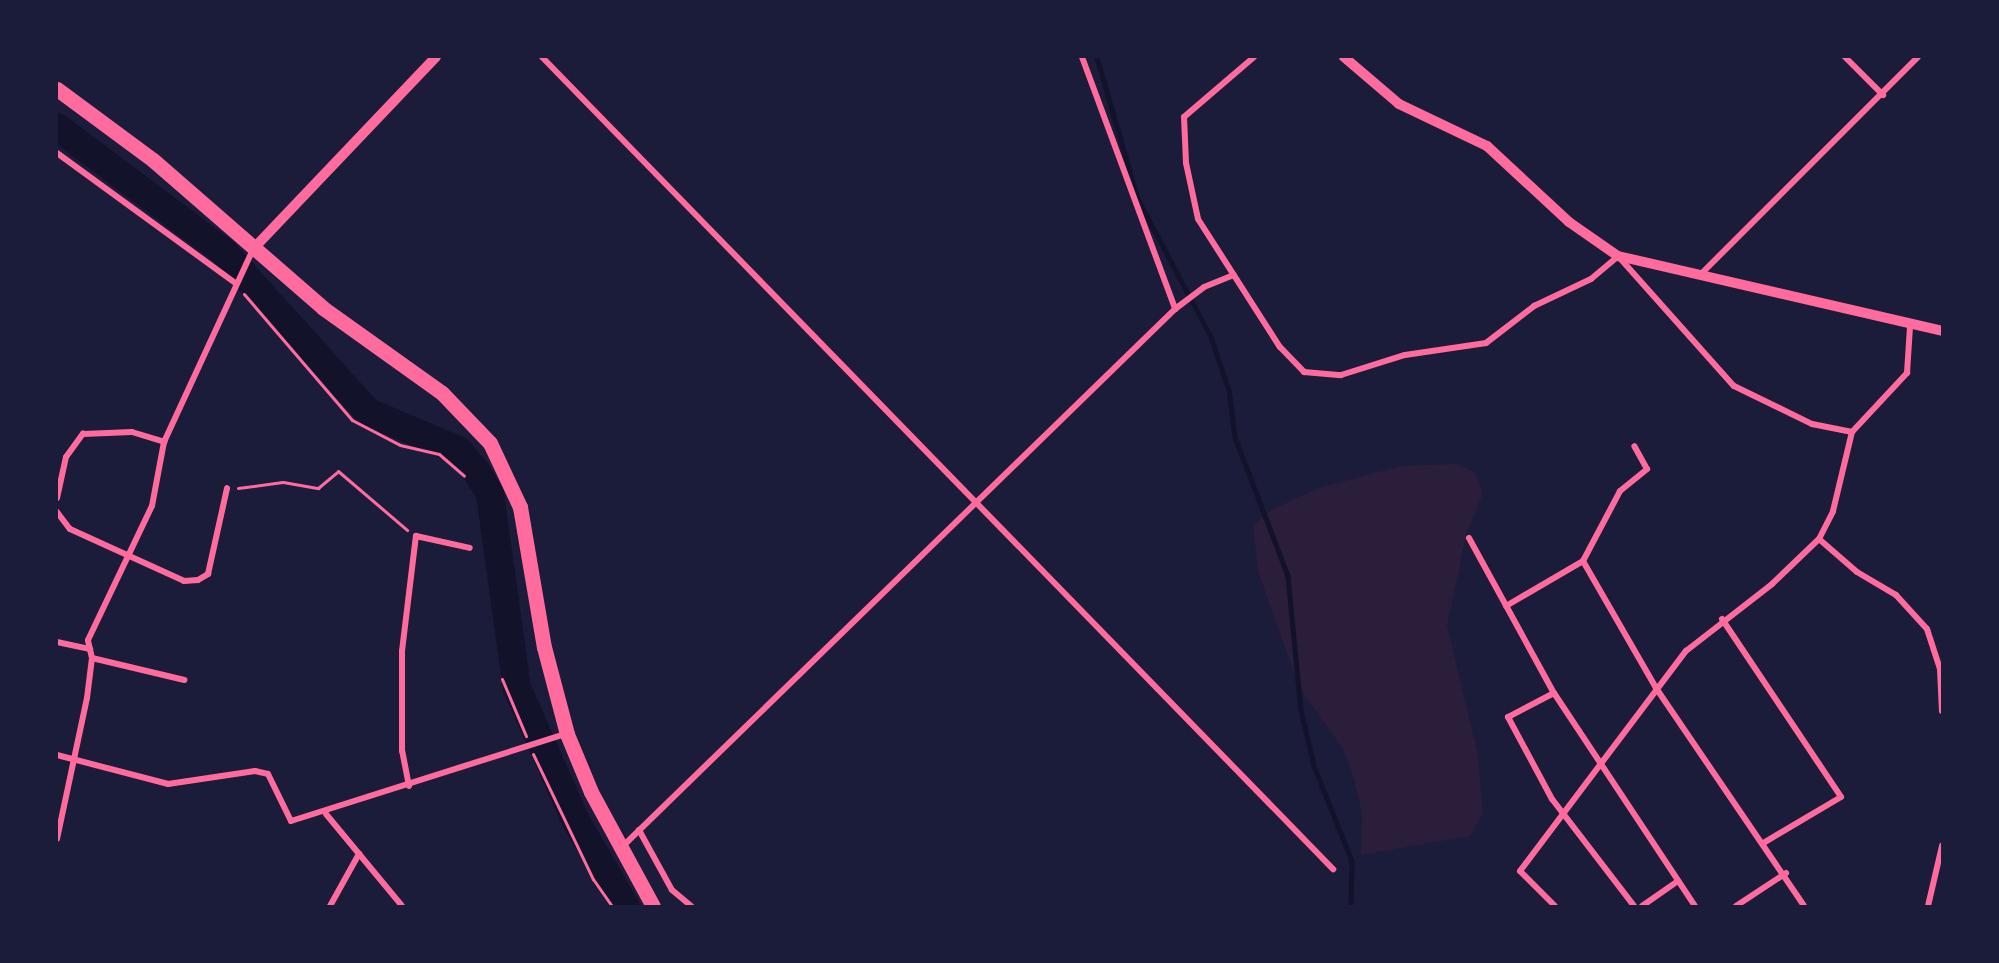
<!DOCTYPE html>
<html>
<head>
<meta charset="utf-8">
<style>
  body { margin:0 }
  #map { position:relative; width:1999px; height:963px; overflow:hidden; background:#1b1b3a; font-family:Lora,serif }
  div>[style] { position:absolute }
  .green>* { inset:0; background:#2a1e3b }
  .stream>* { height:4.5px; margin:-2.25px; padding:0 2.25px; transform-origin:2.25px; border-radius:2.25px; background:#12122b }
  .river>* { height:28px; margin:-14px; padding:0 14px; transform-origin:14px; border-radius:14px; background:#12122b }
  .path>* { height:3px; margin:-1.5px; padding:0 1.5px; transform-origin:1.5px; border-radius:1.5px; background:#ff6b9d }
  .minor>* { height:6px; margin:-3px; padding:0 3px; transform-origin:3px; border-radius:3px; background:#ff6b9d }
  .tertiary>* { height:10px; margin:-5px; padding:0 5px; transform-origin:5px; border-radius:5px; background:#ff6b9d }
  .primary>* { height:15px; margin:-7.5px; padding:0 7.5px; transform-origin:7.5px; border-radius:7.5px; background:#ff6b9d }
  span { translate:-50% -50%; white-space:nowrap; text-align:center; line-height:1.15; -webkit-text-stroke:6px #1b1b3a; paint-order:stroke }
  .frame { position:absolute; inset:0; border:58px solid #1b1b3a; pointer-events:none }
</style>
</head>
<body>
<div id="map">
  <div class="green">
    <i style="clip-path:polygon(1457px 464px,1475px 472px,1483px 493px,1467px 532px,1447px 625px,1478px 756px,1483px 814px,1470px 836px,1361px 855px,1362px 813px,1354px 779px,1343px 749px,1299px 687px,1258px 571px,1253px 525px,1273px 509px,1319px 488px,1401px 466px)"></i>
  </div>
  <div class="stream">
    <i style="left:1097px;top:57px;width:148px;rotate:73.9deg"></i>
    <i style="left:1138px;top:199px;width:156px;rotate:62.1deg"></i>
    <i style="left:1211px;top:337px;width:56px;rotate:71.2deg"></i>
    <i style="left:1229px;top:390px;width:47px;rotate:82.7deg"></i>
    <i style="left:1235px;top:437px;width:149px;rotate:69.1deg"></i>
    <i style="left:1288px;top:576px;width:135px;rotate:84.5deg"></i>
    <i style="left:1301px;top:710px;width:57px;rotate:76.9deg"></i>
    <i style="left:1314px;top:766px;width:102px;rotate:68.2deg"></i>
    <i style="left:1352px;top:861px;width:45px;rotate:91.3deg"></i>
  </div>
  <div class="river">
    <i style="left:57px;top:127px;width:209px;rotate:36.8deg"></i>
    <i style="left:224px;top:252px;width:215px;rotate:48deg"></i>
    <i style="left:368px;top:412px;width:98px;rotate:22.9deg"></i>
    <i style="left:458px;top:450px;width:28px;rotate:49deg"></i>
    <i style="left:476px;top:471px;width:27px;rotate:59deg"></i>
    <i style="left:490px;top:494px;width:196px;rotate:82.1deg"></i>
    <i style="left:517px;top:688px;width:145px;rotate:66.1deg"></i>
    <i style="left:576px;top:821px;width:98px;rotate:60deg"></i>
  </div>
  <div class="path">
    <i style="left:244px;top:294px;width:166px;rotate:49.4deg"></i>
    <i style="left:352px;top:420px;width:54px;rotate:27.5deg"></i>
    <i style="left:400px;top:445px;width:40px;rotate:13deg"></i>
    <i style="left:439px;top:454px;width:33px;rotate:41deg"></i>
    <i style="left:238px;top:488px;width:45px;rotate:-7.6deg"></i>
    <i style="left:283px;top:482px;width:36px;rotate:10deg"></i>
    <i style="left:318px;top:488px;width:26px;rotate:-40deg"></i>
    <i style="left:338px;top:471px;width:91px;rotate:40.5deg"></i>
    <i style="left:502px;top:679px;width:62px;rotate:67.2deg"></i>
    <i style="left:533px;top:754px;width:139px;rotate:64.4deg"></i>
    <i style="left:593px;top:879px;width:33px;rotate:55deg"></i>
  </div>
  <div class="minor">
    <i style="left:542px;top:57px;width:1134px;rotate:45.75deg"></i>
    <i style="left:1082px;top:57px;width:269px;rotate:69.7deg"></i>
    <i style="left:1254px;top:57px;width:92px;rotate:139.4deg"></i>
    <i style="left:1184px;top:117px;width:46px;rotate:87.5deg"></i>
    <i style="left:1186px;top:163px;width:57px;rotate:77.9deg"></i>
    <i style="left:1198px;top:219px;width:152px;rotate:57.4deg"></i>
    <i style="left:1280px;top:347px;width:35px;rotate:46deg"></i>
    <i style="left:1304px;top:372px;width:37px;rotate:5deg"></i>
    <i style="left:1341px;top:375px;width:67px;rotate:-17.4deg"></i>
    <i style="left:1405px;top:355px;width:82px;rotate:-8.4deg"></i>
    <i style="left:1486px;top:343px;width:61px;rotate:-37.6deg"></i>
    <i style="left:1534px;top:306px;width:63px;rotate:-25.3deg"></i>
    <i style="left:1591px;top:279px;width:35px;rotate:-40deg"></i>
    <i style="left:1618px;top:256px;width:174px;rotate:48.3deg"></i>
    <i style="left:1734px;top:386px;width:87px;rotate:26deg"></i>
    <i style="left:1812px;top:424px;width:41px;rotate:11.3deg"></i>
    <i style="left:1845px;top:57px;width:54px;rotate:45deg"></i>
    <i style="left:57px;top:153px;width:220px;rotate:36.1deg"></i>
    <i style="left:1700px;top:275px;width:308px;rotate:-45deg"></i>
    <i style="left:57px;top:498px;width:42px;rotate:-77.6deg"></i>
    <i style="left:66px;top:457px;width:29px;rotate:-54deg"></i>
    <i style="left:83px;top:434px;width:49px;rotate:-2.3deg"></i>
    <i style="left:132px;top:432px;width:34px;rotate:17deg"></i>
    <i style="left:57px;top:512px;width:21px;rotate:53deg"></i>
    <i style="left:70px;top:529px;width:125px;rotate:24.5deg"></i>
    <i style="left:184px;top:581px;width:14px;rotate:-4deg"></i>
    <i style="left:198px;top:580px;width:12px;rotate:-31deg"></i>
    <i style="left:208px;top:574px;width:88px;rotate:-77.5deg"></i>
    <i style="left:1469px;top:538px;width:177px;rotate:61.3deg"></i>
    <i style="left:1554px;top:693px;width:255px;rotate:56.5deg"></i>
    <i style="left:1819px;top:539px;width:50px;rotate:41deg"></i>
    <i style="left:1857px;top:572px;width:45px;rotate:30.5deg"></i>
    <i style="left:1896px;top:595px;width:46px;rotate:47.6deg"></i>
    <i style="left:1927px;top:629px;width:42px;rotate:72deg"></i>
    <i style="left:1940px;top:669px;width:42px;rotate:87.3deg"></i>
    <i style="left:1583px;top:561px;width:146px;rotate:60.1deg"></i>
    <i style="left:1656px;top:688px;width:263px;rotate:55.8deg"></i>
    <i style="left:1506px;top:606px;width:89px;rotate:-30.3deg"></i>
    <i style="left:1583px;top:561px;width:79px;rotate:-62.1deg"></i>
    <i style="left:1620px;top:491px;width:35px;rotate:-39deg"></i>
    <i style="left:1647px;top:469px;width:26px;rotate:-119deg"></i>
    <i style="left:1722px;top:619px;width:214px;rotate:56.2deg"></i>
    <i style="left:1841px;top:797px;width:88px;rotate:149.4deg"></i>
    <i style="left:57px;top:642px;width:34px;rotate:12deg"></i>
    <i style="left:92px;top:658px;width:95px;rotate:13.4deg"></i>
    <i style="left:1554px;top:693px;width:52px;rotate:152.4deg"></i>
    <i style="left:1508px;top:717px;width:93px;rotate:61.8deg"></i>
    <i style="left:1552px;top:799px;width:135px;rotate:52.5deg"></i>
    <i style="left:57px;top:755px;width:115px;rotate:14.6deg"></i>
    <i style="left:168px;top:784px;width:88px;rotate:-8.5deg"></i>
    <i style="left:255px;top:771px;width:13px;rotate:13deg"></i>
    <i style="left:268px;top:774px;width:52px;rotate:63.9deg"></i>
    <i style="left:291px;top:821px;width:288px;rotate:-17.6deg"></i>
    <i style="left:409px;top:786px;width:36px;rotate:-101deg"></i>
    <i style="left:402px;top:751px;width:100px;rotate:-90deg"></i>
    <i style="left:402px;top:651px;width:116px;rotate:-83.1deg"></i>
    <i style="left:416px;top:536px;width:55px;rotate:12.5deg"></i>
    <i style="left:326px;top:814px;width:119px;rotate:50.4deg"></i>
    <i style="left:639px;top:830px;width:68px;rotate:61.2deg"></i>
    <i style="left:672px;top:890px;width:25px;rotate:40deg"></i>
    <i style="left:57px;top:839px;width:144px;rotate:-78deg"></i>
    <i style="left:87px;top:698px;width:40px;rotate:-82.9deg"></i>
    <i style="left:92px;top:658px;width:18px;rotate:-103deg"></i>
    <i style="left:88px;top:640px;width:148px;rotate:-64.5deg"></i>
    <i style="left:152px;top:506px;width:65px;rotate:-79.4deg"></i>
    <i style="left:164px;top:442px;width:213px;rotate:-65.2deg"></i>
    <i style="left:623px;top:846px;width:770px;rotate:-44.21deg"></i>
    <i style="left:1175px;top:309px;width:36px;rotate:-37deg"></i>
    <i style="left:1204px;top:287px;width:32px;rotate:-22deg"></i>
    <i style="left:330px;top:906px;width:60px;rotate:-60.9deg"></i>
    <i style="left:1555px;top:906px;width:49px;rotate:-135deg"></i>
    <i style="left:1520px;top:871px;width:276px;rotate:-53deg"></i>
    <i style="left:1686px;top:651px;width:109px;rotate:-37.9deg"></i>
    <i style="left:1772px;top:584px;width:65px;rotate:-43.8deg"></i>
    <i style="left:1819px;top:539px;width:31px;rotate:-63deg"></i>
    <i style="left:1833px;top:511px;width:81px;rotate:-76.5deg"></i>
    <i style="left:1852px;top:432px;width:81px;rotate:-47deg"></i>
    <i style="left:1907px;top:373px;width:46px;rotate:-86.3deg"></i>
    <i style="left:1642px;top:906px;width:44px;rotate:-34.8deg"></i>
    <i style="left:1736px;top:906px;width:60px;rotate:-33.4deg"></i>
    <i style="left:1928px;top:906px;width:62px;rotate:-76.9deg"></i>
  </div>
  <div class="tertiary">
    <i style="left:1344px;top:57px;width:72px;rotate:40.5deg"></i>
    <i style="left:1399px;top:104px;width:98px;rotate:25.5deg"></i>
    <i style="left:1487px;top:146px;width:112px;rotate:42.8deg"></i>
    <i style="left:1569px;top:222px;width:60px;rotate:34.8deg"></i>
    <i style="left:1618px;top:256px;width:333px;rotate:13deg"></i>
    <i style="left:254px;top:248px;width:264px;rotate:-46.4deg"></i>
  </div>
  <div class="primary">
    <i style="left:57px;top:89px;width:119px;rotate:36.5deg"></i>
    <i style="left:153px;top:160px;width:225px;rotate:41deg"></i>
    <i style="left:323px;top:308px;width:146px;rotate:35.5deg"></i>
    <i style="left:442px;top:393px;width:69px;rotate:46.2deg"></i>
    <i style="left:490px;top:443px;width:71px;rotate:64.9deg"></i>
    <i style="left:520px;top:507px;width:142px;rotate:80.3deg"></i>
    <i style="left:544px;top:647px;width:90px;rotate:75.2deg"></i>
    <i style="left:567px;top:734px;width:63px;rotate:67.5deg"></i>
    <i style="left:591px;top:792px;width:130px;rotate:61.5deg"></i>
  </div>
  <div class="frame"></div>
</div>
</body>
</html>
